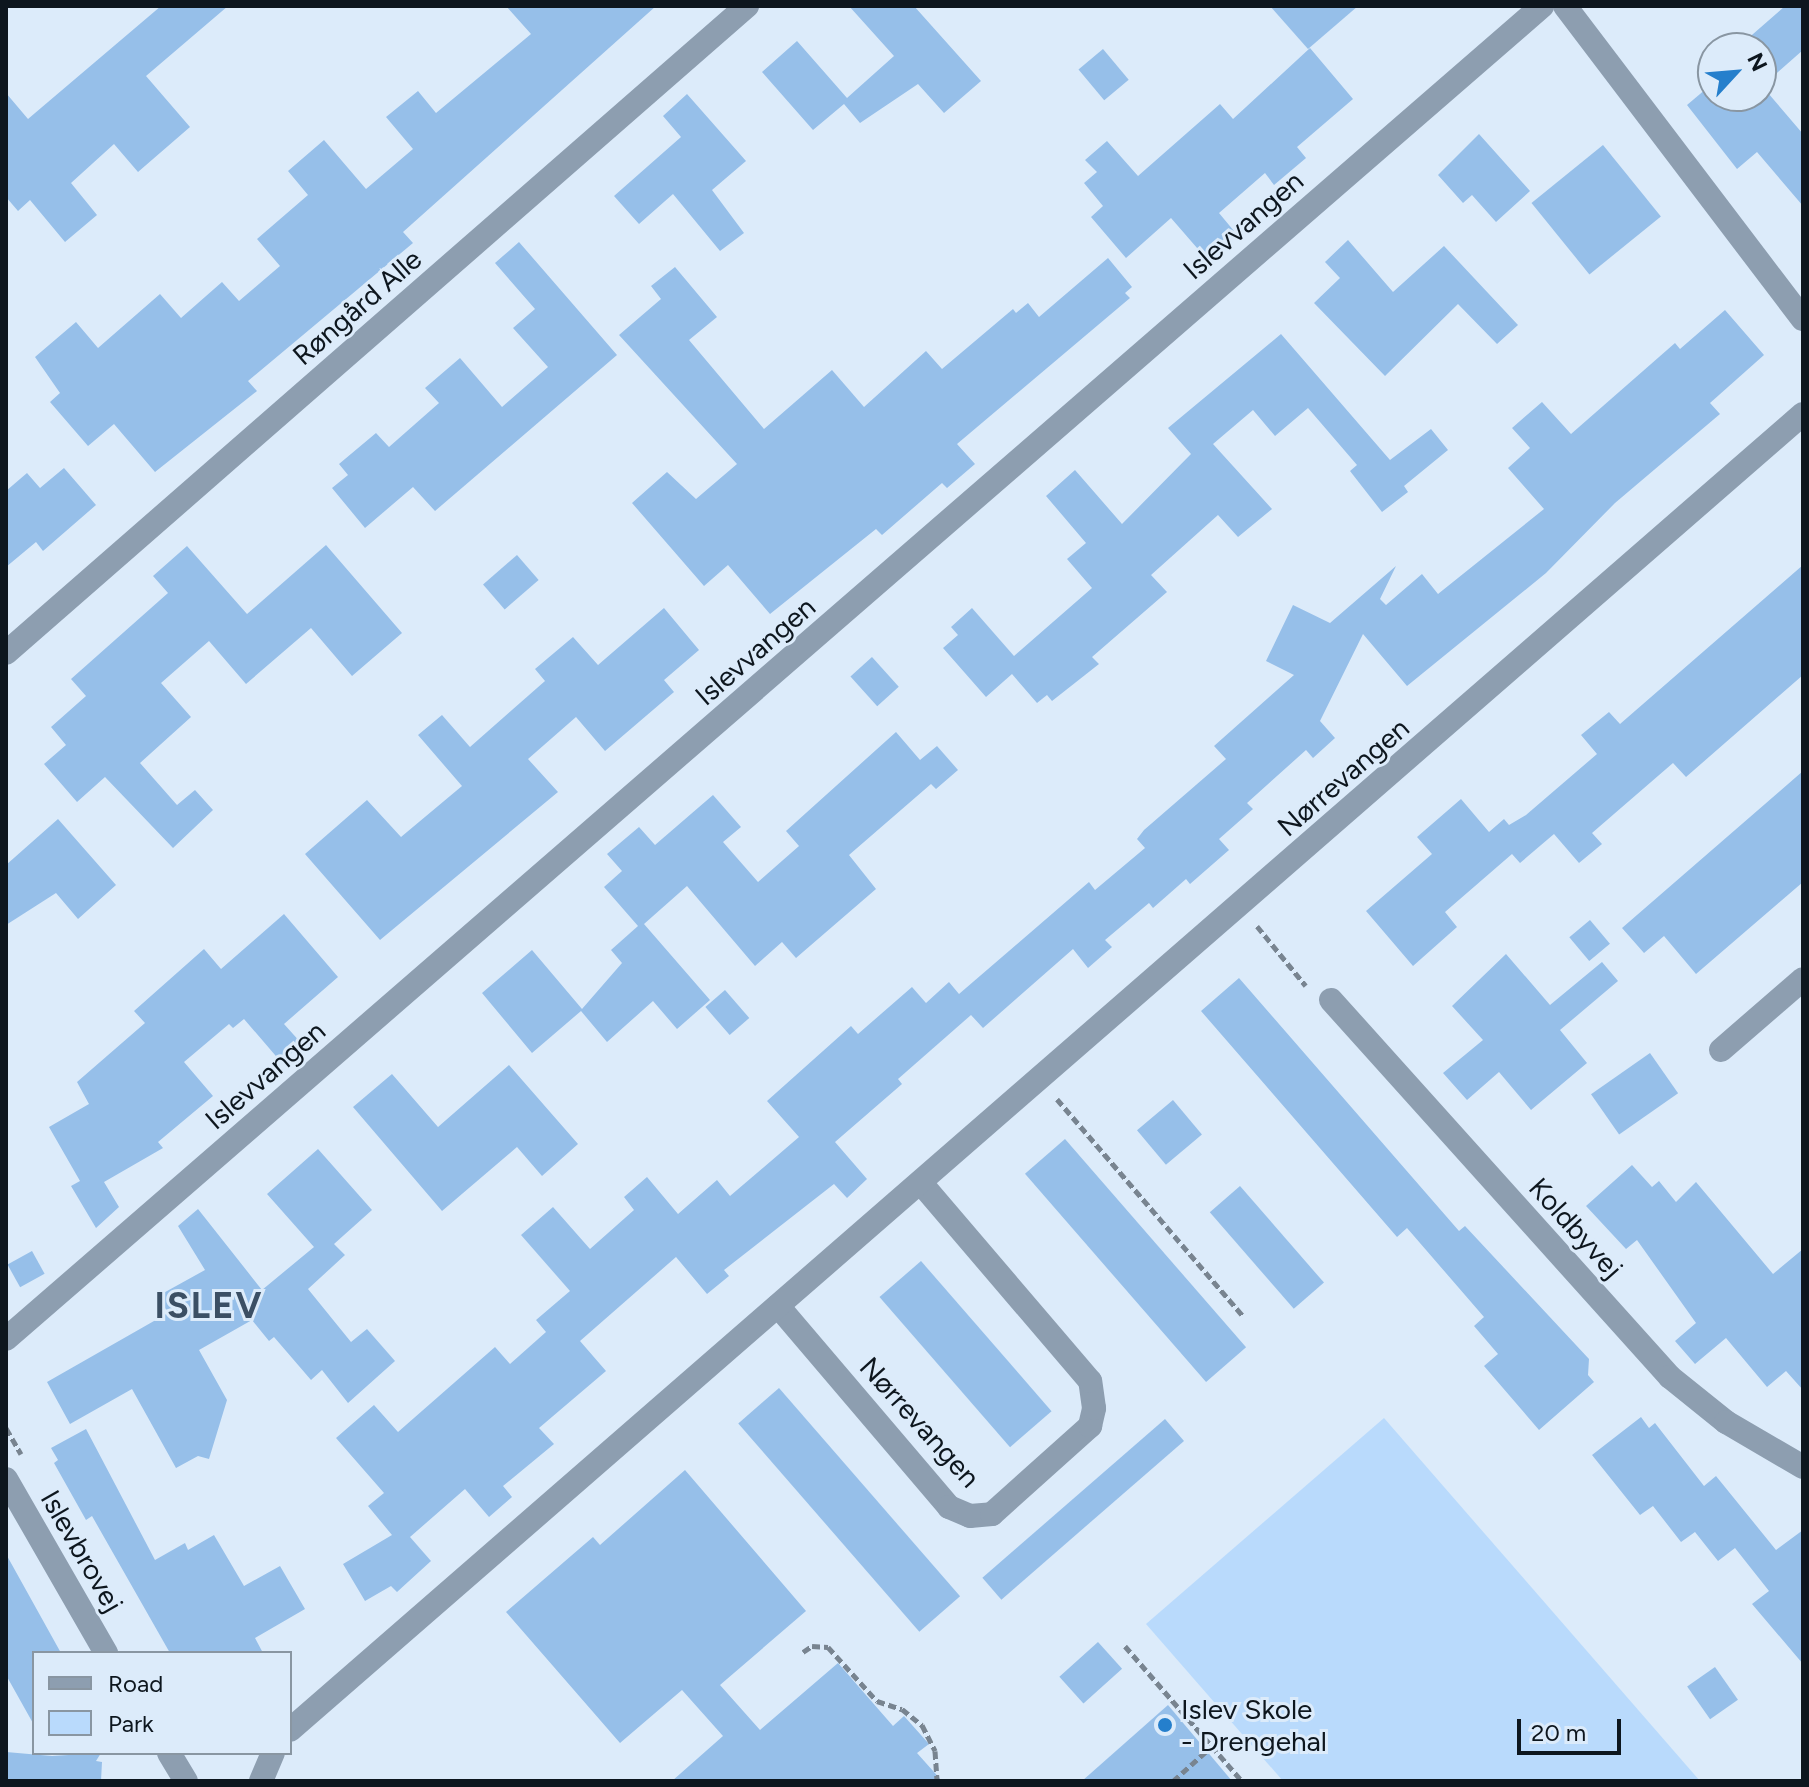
<!DOCTYPE html>
<html>
<head>
<meta charset="utf-8">
<style>
  body { margin:0 }
  #map { position:relative; width:1809px; height:1787px; overflow:hidden; background:#dcebfa; font-family:Figtree,sans-serif }
  div>[style] { position:absolute }
  .green>* { inset:0; background:#b9dafc }
  .building>* { inset:0; background:#96bfe9; transform-origin:0 0 }
  .path>* { height:5px; margin-top:-2.5px; transform-origin:0; background:repeating-linear-gradient(90deg,#788490 0 8px,transparent 0 12px) }
  .minor>* { height:24px; margin:-12px; padding:0 12px; transform-origin:12px; border-radius:12px; background:#8d9eb0 }
  .dots>* { width:22px; height:22px; translate:-50% -50%; box-sizing:border-box; border:4px solid #dcebfa; border-radius:50% }
  span { translate:-50% -50%; white-space:nowrap; text-align:center; line-height:1.15; -webkit-text-stroke:6px #dcebfa; paint-order:stroke }
  .street-label { font-size:28px; color:#0d161e }
  .poi-label { font-size:28px; color:#0d161e }
  .left { translate:0 -50%; text-align:left }
  .district-label { font-size:36px; color:#3b4f64; font-weight:700; letter-spacing:2px }
  .frame { position:absolute; inset:0; border:8px solid #0d161e; pointer-events:none }
  .legend { position:absolute; left:32px; top:1651px; width:260px; height:104px; box-sizing:border-box; background:#dcebfa; border:2px solid #8996a2; margin:0; padding:10px 14px; list-style:none; font-size:24px; color:#0d161e }
  .legend li { display:flex; align-items:center; gap:16px; height:40px }
  .legend b { width:40px; border:2px solid #8996a2 }
  .north { position:absolute; left:1697px; top:32px; width:80px; height:80px; box-sizing:border-box; background:#dcebfa; border:2px solid #8996a2; border-radius:50%; rotate:64deg; font-size:22px; font-weight:700; line-height:32px; text-align:center; color:#0d161e }
  .north::after { content:''; display:block; margin:auto; width:28px; height:36px; background:#257fcc; clip-path:polygon(50% 0,100% 100%,50% 72%,0 100%) }
  .scale { position:absolute; left:1517px; top:1719px; width:104px; height:36px; box-sizing:border-box; border:4px solid #0d161e; border-top:0; padding-left:10px; font-size:24px; line-height:28px; white-space:nowrap; color:#0d161e; -webkit-text-stroke:6px #dcebfa; paint-order:stroke }
</style>
</head>
<body>
<div id="map">
  <div class="green">
    <i style="clip-path:polygon(1384px 1418px,1700px 1781px,1283px 1781px,1146px 1624px)"></i>
  </div>
  <div class="building">
    <i style="clip-path:polygon(161px 6px,228px 6px,146px 76px,190px 127px,138px 172px,114px 144px,71px 183px,97px 215px,65px 242px,30px 200px,18px 211px,6px 197px,6px 93px,28px 119px)"></i>
    <i style="clip-path:polygon(506px 6px,656px 6px,403px 232px,413px 243px,248px 381px,257px 391px,155px 472px,114px 424px,88px 446px,50px 402px,60px 393px,35px 357px,76px 322px,98px 348px,160px 294px,181px 318px,222px 282px,239px 301px,280px 266px,257px 239px,308px 195px,288px 171px,324px 140px,366px 189px,413px 149px,386px 117px,418px 91px,436px 113px,531px 34px)"></i>
    <i style="clip-path:polygon(849px 6px,914px 6px,981px 81px,944px 113px,918px 84px,860px 123px,844px 104px,813px 130px,762px 72px,797px 41px,847px 98px,894px 56px)"></i>
    <i style="clip-path:polygon(1270px 6px,1358px 6px,1308px 49px)"></i>
    <i style="clip-path:polygon(1785px 6px,1803px 6px,1803px 50px,1762px 86px,1803px 134px,1803px 206px,1757px 152px,1737px 169px,1687px 105px,1713px 83px,1713px 96px,1761px 96px,1761px 48px,1737px 48px)"></i>
    <i style="clip-path:polygon(1310px 48px,1353px 99px,1297px 147px,1306px 158px,1274px 185px,1265px 173px,1219px 213px,1234px 231px,1204px 256px,1171px 218px,1126px 258px,1091px 217px,1103px 206px,1084px 183px,1097px 172px,1085px 160px,1107px 141px,1138px 176px,1220px 104px,1233px 119px)"></i>
    <i style="left:1103px;top:49px;width:40px;height:32px;rotate:50deg"></i>
    <i style="clip-path:polygon(687px 94px,746px 161px,712px 190px,744px 233px,720px 251px,673px 194px,639px 224px,614px 196px,681px 137px,663px 116px)"></i>
    <i style="clip-path:polygon(1479px 134px,1530px 191px,1496px 222px,1472px 195px,1463px 203px,1438px 175px)"></i>
    <i style="left:1603px;top:145px;width:92px;height:92px;rotate:51deg"></i>
    <i style="clip-path:polygon(1348px 240px,1393px 292px,1444px 246px,1518px 325px,1497px 344px,1458px 304px,1385px 376px,1314px 303px,1340px 278px,1325px 262px)"></i>
    <i style="clip-path:polygon(519px 242px,617px 355px,435px 511px,413px 487px,365px 528px,332px 488px,348px 475px,339px 464px,376px 433px,389px 447px,439px 403px,425px 388px,460px 358px,502px 407px,548px 367px,513px 328px,535px 309px,495px 263px)"></i>
    <i style="clip-path:polygon(1108px 258px,1132px 287px,1125px 293px,1130px 298px,957px 444px,975px 464px,947px 488px,942px 483px,882px 535px,876px 529px,770px 614px,728px 565px,704px 586px,632px 503px,667px 472px,696px 499px,737px 464px,619px 335px,661px 299px,651px 286px,675px 267px,717px 317px,689px 340px,764px 429px,832px 370px,864px 407px,926px 351px,942px 369px,1013px 309px,1016px 313px,1028px 303px,1039px 317px)"></i>
    <i style="clip-path:polygon(1725px 310px,1764px 355px,1710px 403px,1720px 414px,1615px 503px,1546px 573px,1407px 686px,1363px 634px,1320px 721px,1335px 738px,1313px 758px,1306px 750px,1247px 803px,1253px 809px,1219px 839px,1229px 850px,1190px 884px,1186px 879px,1153px 908px,1149px 903px,1105px 940px,1112px 947px,1088px 968px,1073px 949px,983px 1028px,971px 1015px,898px 1079px,902px 1084px,835px 1142px,867px 1179px,847px 1198px,834px 1184px,724px 1270px,729px 1276px,707px 1294px,676px 1257px,580px 1341px,606px 1371px,539px 1428px,554px 1444px,503px 1486px,512px 1497px,489px 1517px,465px 1489px,410px 1537px,431px 1561px,397px 1592px,391px 1586px,365px 1601px,343px 1564px,392px 1535px,368px 1506px,384px 1493px,336px 1438px,374px 1405px,398px 1432px,495px 1347px,510px 1364px,546px 1332px,536px 1320px,570px 1291px,521px 1235px,553px 1207px,590px 1249px,634px 1210px,624px 1197px,647px 1177px,678px 1214px,717px 1180px,730px 1196px,799px 1137px,767px 1101px,851px 1026px,858px 1034px,912px 987px,926px 1003px,949px 982px,959px 994px,1089px 882px,1095px 890px,1145px 848px,1137px 839px,1144px 830px,1226px 759px,1214px 746px,1294px 675px,1266px 661px,1293px 605px,1330px 623px,1396px 566px,1380px 599px,1386px 605px,1422px 574px,1438px 594px,1544px 509px,1508px 468px,1530px 448px,1512px 428px,1542px 402px,1571px 434px,1675px 343px,1680px 349px)"></i>
    <i style="clip-path:polygon(1281px 334px,1390px 460px,1431px 429px,1448px 450px,1404px 486px,1408px 492px,1382px 512px,1350px 471px,1357px 465px,1308px 408px,1275px 436px,1253px 410px,1213px 444px,1272px 509px,1238px 537px,1218px 515px,1151px 575px,1167px 592px,1092px 657px,1099px 664px,1052px 701px,1047px 695px,1037px 703px,1012px 674px,986px 697px,943px 648px,958px 635px,951px 627px,972px 608px,1014px 656px,1092px 588px,1067px 559px,1086px 543px,1046px 496px,1075px 470px,1122px 524px,1191px 454px,1168px 428px)"></i>
    <i style="clip-path:polygon(64px 468px,96px 505px,43px 551px,36px 542px,6px 567px,6px 491px,27px 473px,40px 488px)"></i>
    <i style="clip-path:polygon(326px 545px,402px 633px,352px 676px,311px 628px,246px 684px,209px 641px,161px 683px,191px 717px,140px 763px,177px 805px,195px 790px,213px 810px,173px 848px,105px 777px,77px 802px,44px 764px,66px 745px,51px 727px,86px 696px,71px 679px,168px 593px,153px 576px,187px 546px,247px 614px)"></i>
    <i style="left:517px;top:555px;width:33px;height:45px;rotate:49deg"></i>
    <i style="clip-path:polygon(1803px 565px,1803px 675px,1686px 777px,1673px 763px,1592px 833px,1602px 844px,1579px 863px,1554px 834px,1520px 863px,1512px 854px,1445px 912px,1457px 927px,1413px 966px,1366px 911px,1432px 854px,1417px 837px,1461px 799px,1489px 832px,1504px 819px,1509px 825px,1526px 815px,1597px 754px,1581px 735px,1609px 712px,1620px 724px)"></i>
    <i style="clip-path:polygon(664px 608px,699px 650px,664px 680px,674px 692px,605px 751px,576px 717px,528px 759px,558px 792px,380px 940px,305px 854px,367px 800px,401px 837px,462px 786px,418px 735px,442px 715px,470px 747px,545px 681px,535px 669px,573px 637px,598px 665px)"></i>
    <i style="left:872px;top:657px;width:40px;height:29px;rotate:48deg"></i>
    <i style="clip-path:polygon(896px 732px,920px 760px,937px 746px,958px 770px,936px 789px,931px 784px,849px 855px,876px 889px,796px 958px,782px 942px,755px 966px,687px 886px,644px 924px,710px 1000px,677px 1029px,653px 1001px,607px 1042px,581px 1011px,532px 1053px,482px 993px,532px 950px,582px 1009px,622px 963px,611px 950px,638px 926px,604px 887px,622px 871px,607px 854px,639px 827px,655px 845px,713px 795px,741px 827px,723px 842px,758px 882px,799px 846px,786px 831px)"></i>
    <i style="clip-path:polygon(1803px 771px,1803px 882px,1696px 974px,1664px 936px,1644px 953px,1622px 928px)"></i>
    <i style="clip-path:polygon(58px 819px,116px 885px,78px 919px,56px 893px,6px 925px,6px 865px)"></i>
    <i style="clip-path:polygon(284px 914px,338px 977px,284px 1024px,302px 1044px,281px 1062px,244px 1019px,233px 1028px,229px 1024px,184px 1062px,213px 1096px,158px 1142px,163px 1148px,104px 1182px,119px 1207px,96px 1228px,71px 1186px,80px 1181px,49px 1127px,89px 1104px,77px 1082px,145px 1023px,134px 1011px,204px 949px,221px 969px)"></i>
    <i style="left:1590px;top:920px;width:31px;height:27px;rotate:50deg"></i>
    <i style="clip-path:polygon(1506px 954px,1550px 1005px,1602px 962px,1618px 981px,1560px 1030px,1587px 1063px,1531px 1110px,1499px 1072px,1467px 1100px,1443px 1073px,1483px 1040px,1452px 1006px)"></i>
    <i style="clip-path:polygon(1239px 978px,1459px 1231px,1465px 1226px,1589px 1359px,1588px 1375px,1594px 1382px,1539px 1430px,1484px 1366px,1498px 1354px,1474px 1326px,1484px 1317px,1407px 1228px,1397px 1237px,1201px 1011px)"></i>
    <i style="left:725px;top:990px;width:37px;height:26px;rotate:49deg"></i>
    <i style="left:1650px;top:1053px;width:49px;height:72px;rotate:55deg"></i>
    <i style="clip-path:polygon(509px 1065px,578px 1144px,542px 1176px,517px 1147px,442px 1211px,353px 1107px,392px 1074px,438px 1127px)"></i>
    <i style="left:1173px;top:1100px;width:45px;height:47px;rotate:50deg"></i>
    <i style="left:1065px;top:1139px;width:276px;height:53px;rotate:49deg"></i>
    <i style="clip-path:polygon(318px 1149px,372px 1210px,334px 1244px,345px 1255px,308px 1289px,351px 1342px,367px 1329px,395px 1361px,348px 1403px,322px 1370px,311px 1380px,274px 1337px,269px 1341px,252px 1320px,199px 1350px,227px 1400px,209px 1459px,198px 1456px,176px 1468px,132px 1389px,70px 1424px,47px 1382px,168px 1313px,158px 1296px,205px 1270px,178px 1226px,198px 1209px,262px 1290px,314px 1247px,267px 1194px)"></i>
    <i style="clip-path:polygon(1632px 1165px,1652px 1187px,1659px 1181px,1676px 1202px,1696px 1182px,1773px 1274px,1803px 1249px,1803px 1390px,1786px 1371px,1767px 1387px,1726px 1338px,1695px 1364px,1675px 1341px,1696px 1323px,1637px 1240px,1626px 1249px,1586px 1206px)"></i>
    <i style="left:1240px;top:1186px;width:128px;height:40px;rotate:49deg"></i>
    <i style="left:32px;top:1251px;width:26px;height:28px;rotate:61deg"></i>
    <i style="left:921px;top:1261px;width:199px;height:55px;rotate:49deg"></i>
    <i style="left:779px;top:1388px;width:276px;height:54px;rotate:49deg"></i>
    <i style="clip-path:polygon(1641px 1417px,1649px 1428px,1655px 1423px,1704px 1486px,1716px 1476px,1776px 1550px,1803px 1530px,1803px 1664px,1752px 1604px,1769px 1591px,1735px 1548px,1718px 1561px,1695px 1532px,1681px 1542px,1653px 1506px,1640px 1515px,1592px 1455px)"></i>
    <i style="left:1165px;top:1419px;width:29px;height:242px;rotate:49deg"></i>
    <i style="clip-path:polygon(86px 1429px,155px 1560px,185px 1543px,188px 1550px,214px 1535px,244px 1586px,280px 1566px,305px 1609px,255px 1638px,263px 1653px,170px 1653px,92px 1516px,86px 1520px,54px 1463px,58px 1460px,51px 1448px)"></i>
    <i style="clip-path:polygon(685px 1470px,806px 1611px,720px 1685px,760px 1730px,838px 1663px,893px 1726px,904px 1716px,929px 1744px,917px 1753px,942px 1781px,672px 1781px,723px 1736px,682px 1690px,620px 1743px,506px 1612px,593px 1537px,600px 1545px)"></i>
    <i style="clip-path:polygon(6px 1554px,61px 1653px,34px 1653px,34px 1725px,6px 1675px)"></i>
    <i style="left:1098px;top:1642px;width:36px;height:52px;rotate:48deg"></i>
    <i style="left:1715px;top:1667px;width:40px;height:34px;rotate:55deg"></i>
    <i style="clip-path:polygon(1168px 1705px,1232px 1781px,1082px 1781px)"></i>
    <i style="clip-path:polygon(6px 1752px,52px 1756px,101px 1753px,96px 1761px,102px 1762px,101px 1781px,6px 1781px)"></i>
  </div>
  <div class="path">
    <i style="left:1257px;top:926px;width:77px;rotate:50.8deg"></i>
    <i style="left:1057px;top:1099px;width:287px;rotate:49.4deg"></i>
    <i style="left:6px;top:1428px;width:30px;rotate:60deg"></i>
    <i style="left:1125px;top:1646px;width:179px;rotate:49.1deg"></i>
    <i style="left:803px;top:1652px;width:11px;rotate:-34deg"></i>
    <i style="left:812px;top:1646px;width:16px;rotate:4deg"></i>
    <i style="left:828px;top:1647px;width:73px;rotate:47.8deg"></i>
    <i style="left:877px;top:1701px;width:26px;rotate:18deg"></i>
    <i style="left:902px;top:1709px;width:26px;rotate:39deg"></i>
    <i style="left:922px;top:1725px;width:29px;rotate:63deg"></i>
    <i style="left:935px;top:1751px;width:30px;rotate:86deg"></i>
    <i style="left:1173px;top:1781px;width:52px;rotate:-41.9deg"></i>
  </div>
  <div class="minor">
    <i style="left:1565px;top:6px;width:393px;rotate:52.8deg"></i>
    <i style="left:6px;top:653px;width:984px;rotate:-41.13deg"></i>
    <i style="left:1331px;top:1000px;width:507px;rotate:48.04deg"></i>
    <i style="left:1670px;top:1377px;width:72px;rotate:38.8deg"></i>
    <i style="left:1726px;top:1422px;width:89px;rotate:30.3deg"></i>
    <i style="left:1721px;top:1050px;width:108px;rotate:-40.9deg"></i>
    <i style="left:778px;top:1306px;width:264px;rotate:49.6deg"></i>
    <i style="left:949px;top:1507px;width:23px;rotate:23deg"></i>
    <i style="left:970px;top:1516px;width:22px;rotate:-5deg"></i>
    <i style="left:992px;top:1514px;width:132px;rotate:-41.9deg"></i>
    <i style="left:1090px;top:1426px;width:18px;rotate:-77deg"></i>
    <i style="left:1094px;top:1408px;width:27px;rotate:-98deg"></i>
    <i style="left:1090px;top:1381px;width:260px;rotate:-130.5deg"></i>
    <i style="left:6px;top:1339px;width:2034px;rotate:-40.95deg"></i>
    <i style="left:6px;top:1479px;width:201px;rotate:60.1deg"></i>
    <i style="left:290px;top:1730px;width:2005px;rotate:-41.02deg"></i>
    <i style="left:169px;top:1753px;width:33px;rotate:59deg"></i>
    <i style="left:261px;top:1781px;width:30px;rotate:-67deg"></i>
  </div>
  <div class="dots">
    <i style="left:1165px;top:1725px;background:#257fcc"></i>
  </div>
  <div class="street-label">
    <span style="left:1243px;top:225px;rotate:-41deg">Islevvangen</span>
    <span style="left:357px;top:307px;rotate:-41deg">Røngård Alle</span>
    <span style="left:755px;top:651px;rotate:-41deg">Islevvangen</span>
    <span style="left:1343px;top:777px;rotate:-41deg">Nørrevangen</span>
    <span style="left:265px;top:1075px;rotate:-41deg">Islevvangen</span>
    <span style="left:1576px;top:1228px;rotate:48deg">Koldbyvej</span>
    <span style="left:920px;top:1422px;rotate:48deg">Nørrevangen</span>
    <span style="left:82px;top:1551px;rotate:60deg">Islevbrovej</span>
  </div>
  <div class="poi-label">
    <span class="left" style="left:1181px;top:1725px">Islev Skole<br>- Drengehal</span>
  </div>
  <div class="district-label">
    <span style="left:209px;top:1306px">ISLEV</span>
  </div>
  <div class="frame"></div>
  <ul class="legend">
  <li><b style="height:10px;background:#8d9eb0"></b>Road</li>
  <li><b style="height:22px;background:#b9dafc"></b>Park</li>
  </ul>
  <div class="north">N</div>
  <div class="scale">20 m</div>
</div>
</body>
</html>
